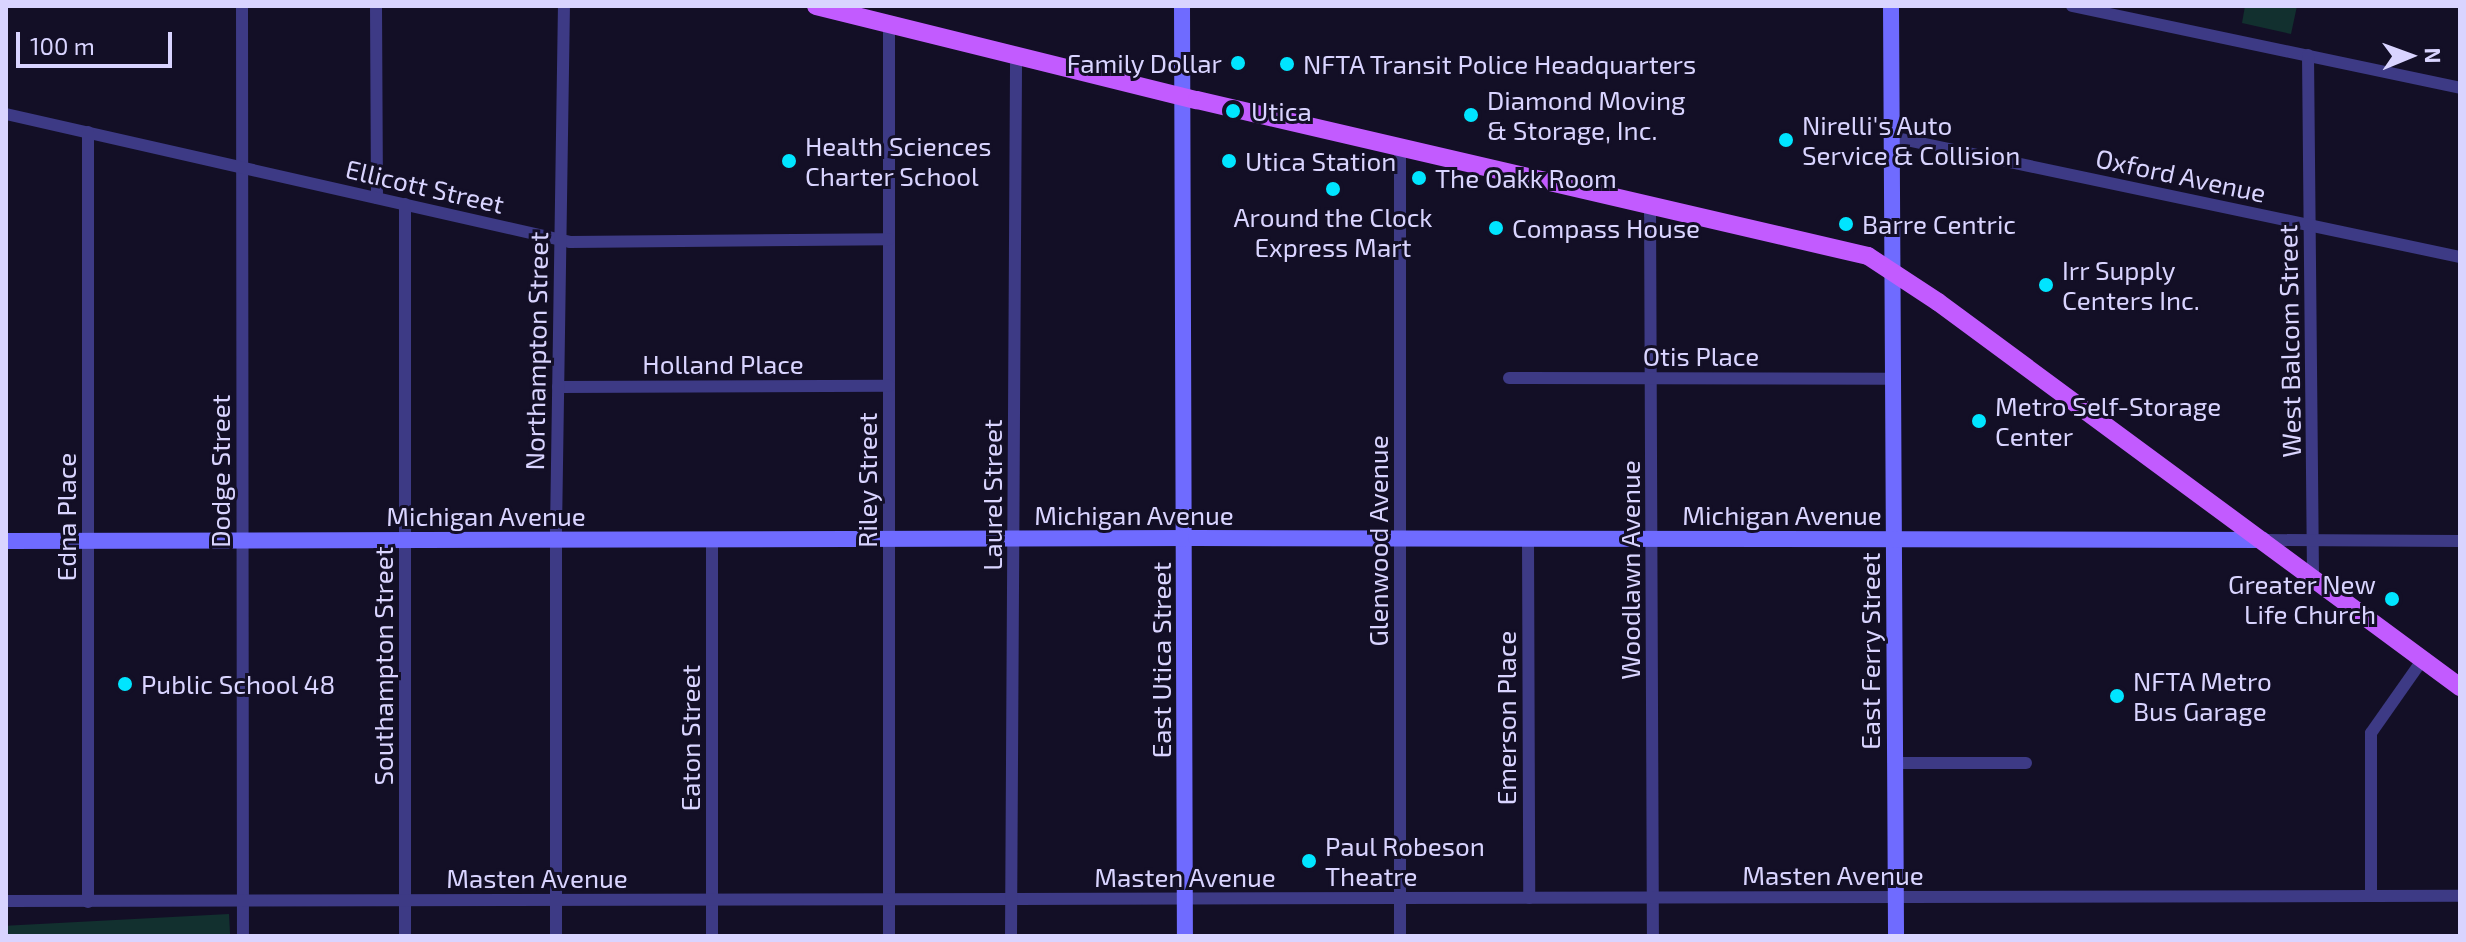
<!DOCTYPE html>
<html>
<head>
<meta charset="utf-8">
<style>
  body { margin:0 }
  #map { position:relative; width:2466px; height:942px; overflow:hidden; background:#130f26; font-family:"Exo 2",sans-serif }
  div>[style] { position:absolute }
  .green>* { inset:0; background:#12302f; transform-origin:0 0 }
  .street>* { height:12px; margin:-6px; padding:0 6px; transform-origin:6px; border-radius:6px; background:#3d3a85 }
  .secondary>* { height:16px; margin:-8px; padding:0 8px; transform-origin:8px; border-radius:8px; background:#6f6bff }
  .primary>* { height:18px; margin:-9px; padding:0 9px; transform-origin:9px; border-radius:9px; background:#c25bff }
  .dots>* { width:22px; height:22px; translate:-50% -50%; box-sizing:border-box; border:4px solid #130f26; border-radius:50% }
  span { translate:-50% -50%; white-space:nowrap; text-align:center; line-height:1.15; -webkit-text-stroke:6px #130f26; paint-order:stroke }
  .poi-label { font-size:26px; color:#d9d4ff }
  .right { translate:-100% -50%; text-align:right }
  .left { translate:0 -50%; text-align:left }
  .street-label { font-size:26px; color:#d9d4ff }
  .frame { position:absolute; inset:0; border:8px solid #d9d4ff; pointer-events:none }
  .north { position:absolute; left:2370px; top:16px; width:80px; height:80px; -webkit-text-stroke:6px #130f26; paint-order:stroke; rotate:89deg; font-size:22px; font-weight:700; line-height:32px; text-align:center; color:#d9d4ff }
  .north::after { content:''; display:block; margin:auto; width:28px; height:36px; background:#d9d4ff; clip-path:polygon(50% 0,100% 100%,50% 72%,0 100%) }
  .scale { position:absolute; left:16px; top:32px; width:156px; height:36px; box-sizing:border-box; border:4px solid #d9d4ff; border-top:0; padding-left:10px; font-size:24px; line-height:28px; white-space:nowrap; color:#d9d4ff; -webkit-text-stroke:6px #130f26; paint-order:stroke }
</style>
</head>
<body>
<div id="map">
  <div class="green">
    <i style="clip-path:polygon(2245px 6px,2297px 6px,2291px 34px,2242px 23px)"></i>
    <i style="left:229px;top:914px;width:22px;height:223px;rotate:87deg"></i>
  </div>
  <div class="street">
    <i style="left:242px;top:6px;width:930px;rotate:89.94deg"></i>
    <i style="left:376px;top:6px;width:192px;rotate:89.7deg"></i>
    <i style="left:2072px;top:6px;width:397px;rotate:11.9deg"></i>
    <i style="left:889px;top:24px;width:912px;rotate:90deg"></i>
    <i style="left:2308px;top:55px;width:524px;rotate:89.45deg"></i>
    <i style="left:6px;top:114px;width:578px;rotate:12.79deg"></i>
    <i style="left:570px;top:242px;width:319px;rotate:-0.5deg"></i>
    <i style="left:1892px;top:137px;width:581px;rotate:11.93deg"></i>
    <i style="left:1400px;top:147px;width:789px;rotate:90deg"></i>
    <i style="left:405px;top:204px;width:732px;rotate:90deg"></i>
    <i style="left:1650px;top:204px;width:732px;rotate:89.77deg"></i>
    <i style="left:1509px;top:378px;width:384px;rotate:0.1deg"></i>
    <i style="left:558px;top:387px;width:331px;rotate:-0.2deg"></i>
    <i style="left:1528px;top:539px;width:359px;rotate:89.8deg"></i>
    <i style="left:712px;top:540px;width:396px;rotate:90deg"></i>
    <i style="left:2263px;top:540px;width:197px;rotate:0.3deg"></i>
    <i style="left:1895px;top:763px;width:131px"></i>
    <i style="left:2371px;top:896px;width:163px;rotate:-90deg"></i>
    <i style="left:2371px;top:733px;width:90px;rotate:-54.9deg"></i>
    <i style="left:6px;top:901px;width:2454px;rotate:-0.12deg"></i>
    <i style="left:88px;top:902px;width:770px;rotate:-90deg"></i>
    <i style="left:556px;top:936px;width:406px;rotate:-90deg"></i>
    <i style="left:556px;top:530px;width:524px;rotate:-89.13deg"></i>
    <i style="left:1011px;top:936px;width:881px;rotate:-89.67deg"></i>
  </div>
  <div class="secondary">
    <i style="left:1182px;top:6px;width:930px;rotate:89.82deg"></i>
    <i style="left:1891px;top:6px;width:930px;rotate:89.69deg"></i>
    <i style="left:6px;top:541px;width:1190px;rotate:-0.14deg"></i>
    <i style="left:1196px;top:538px;width:1067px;rotate:0.11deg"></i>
  </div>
  <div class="primary">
    <i style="left:816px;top:6px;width:392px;rotate:13.9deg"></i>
    <i style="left:1197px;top:100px;width:689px;rotate:13.09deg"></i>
    <i style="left:1868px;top:256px;width:84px;rotate:33.3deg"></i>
    <i style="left:1938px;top:302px;width:649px;rotate:36.41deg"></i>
  </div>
  <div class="dots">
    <i style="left:1238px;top:63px;background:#00e5ff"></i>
    <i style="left:1287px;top:64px;background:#00e5ff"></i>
    <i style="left:1233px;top:111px;background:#00e5ff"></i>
    <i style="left:1471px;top:115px;background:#00e5ff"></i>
    <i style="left:1786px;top:140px;background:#00e5ff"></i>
    <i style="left:789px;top:161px;background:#00e5ff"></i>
    <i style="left:1229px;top:161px;background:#00e5ff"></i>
    <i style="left:1419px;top:178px;background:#00e5ff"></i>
    <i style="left:1333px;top:189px;background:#00e5ff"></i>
    <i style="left:1846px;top:224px;background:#00e5ff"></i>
    <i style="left:1496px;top:228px;background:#00e5ff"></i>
    <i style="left:2046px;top:285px;background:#00e5ff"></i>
    <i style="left:1979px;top:421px;background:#00e5ff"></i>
    <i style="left:2392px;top:599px;background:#00e5ff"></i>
    <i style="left:125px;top:684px;background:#00e5ff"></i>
    <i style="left:2117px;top:696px;background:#00e5ff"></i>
    <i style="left:1309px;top:861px;background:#00e5ff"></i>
  </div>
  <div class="poi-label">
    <span class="right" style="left:1222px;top:63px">Family Dollar</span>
    <span class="left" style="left:1303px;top:64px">NFTA Transit Police Headquarters</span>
    <span class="left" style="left:1487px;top:115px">Diamond Moving<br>&amp; Storage, Inc.</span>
    <span class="left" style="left:1251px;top:111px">Utica</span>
    <span class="left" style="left:1802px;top:140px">Nirelli's Auto<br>Service &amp; Collision</span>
    <span class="left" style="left:805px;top:161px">Health Sciences<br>Charter School</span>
    <span class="left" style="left:1245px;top:161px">Utica Station</span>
    <span class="left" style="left:1435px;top:178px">The Oakk Room</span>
    <span style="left:1333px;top:232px">Around the Clock<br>Express Mart</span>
    <span class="left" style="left:1862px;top:224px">Barre Centric</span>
    <span class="left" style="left:1512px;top:228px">Compass House</span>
    <span class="left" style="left:2062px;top:285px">Irr Supply<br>Centers Inc.</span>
    <span class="left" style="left:1995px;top:421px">Metro Self-Storage<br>Center</span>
    <span class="right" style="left:2376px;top:599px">Greater New<br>Life Church</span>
    <span class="left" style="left:2133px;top:696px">NFTA Metro<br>Bus Garage</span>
    <span class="left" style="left:141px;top:684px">Public School 48</span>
    <span class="left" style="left:1325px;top:861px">Paul Robeson<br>Theatre</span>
  </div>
  <div class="street-label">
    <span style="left:2181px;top:175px;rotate:12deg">Oxford Avenue</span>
    <span style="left:425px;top:186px;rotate:13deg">Ellicott Street</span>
    <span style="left:2289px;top:341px;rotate:-91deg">West Balcom Street</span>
    <span style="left:536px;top:351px;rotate:-89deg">Northampton Street</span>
    <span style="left:1701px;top:356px">Otis Place</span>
    <span style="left:723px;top:364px">Holland Place</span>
    <span style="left:220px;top:471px;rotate:-90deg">Dodge Street</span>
    <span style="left:867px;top:480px;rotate:-90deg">Riley Street</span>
    <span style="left:992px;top:495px;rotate:-90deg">Laurel Street</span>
    <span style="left:1134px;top:515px">Michigan Avenue</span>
    <span style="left:1782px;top:515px">Michigan Avenue</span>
    <span style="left:486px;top:516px">Michigan Avenue</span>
    <span style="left:66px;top:517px;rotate:-90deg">Edna Place</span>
    <span style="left:1378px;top:541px;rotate:-90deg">Glenwood Avenue</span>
    <span style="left:1630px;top:570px;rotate:-90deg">Woodlawn Avenue</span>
    <span style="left:1870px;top:651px;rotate:-90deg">East Ferry Street</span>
    <span style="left:1161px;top:660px;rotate:-90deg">East Utica Street</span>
    <span style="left:383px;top:666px;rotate:-90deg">Southampton Street</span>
    <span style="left:1506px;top:718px;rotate:-90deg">Emerson Place</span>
    <span style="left:690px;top:738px;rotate:-90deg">Eaton Street</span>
    <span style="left:1833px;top:875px">Masten Avenue</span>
    <span style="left:1185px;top:877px">Masten Avenue</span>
    <span style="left:537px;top:878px">Masten Avenue</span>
  </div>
  <div class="frame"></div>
  <div class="north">N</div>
  <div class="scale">100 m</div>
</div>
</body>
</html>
